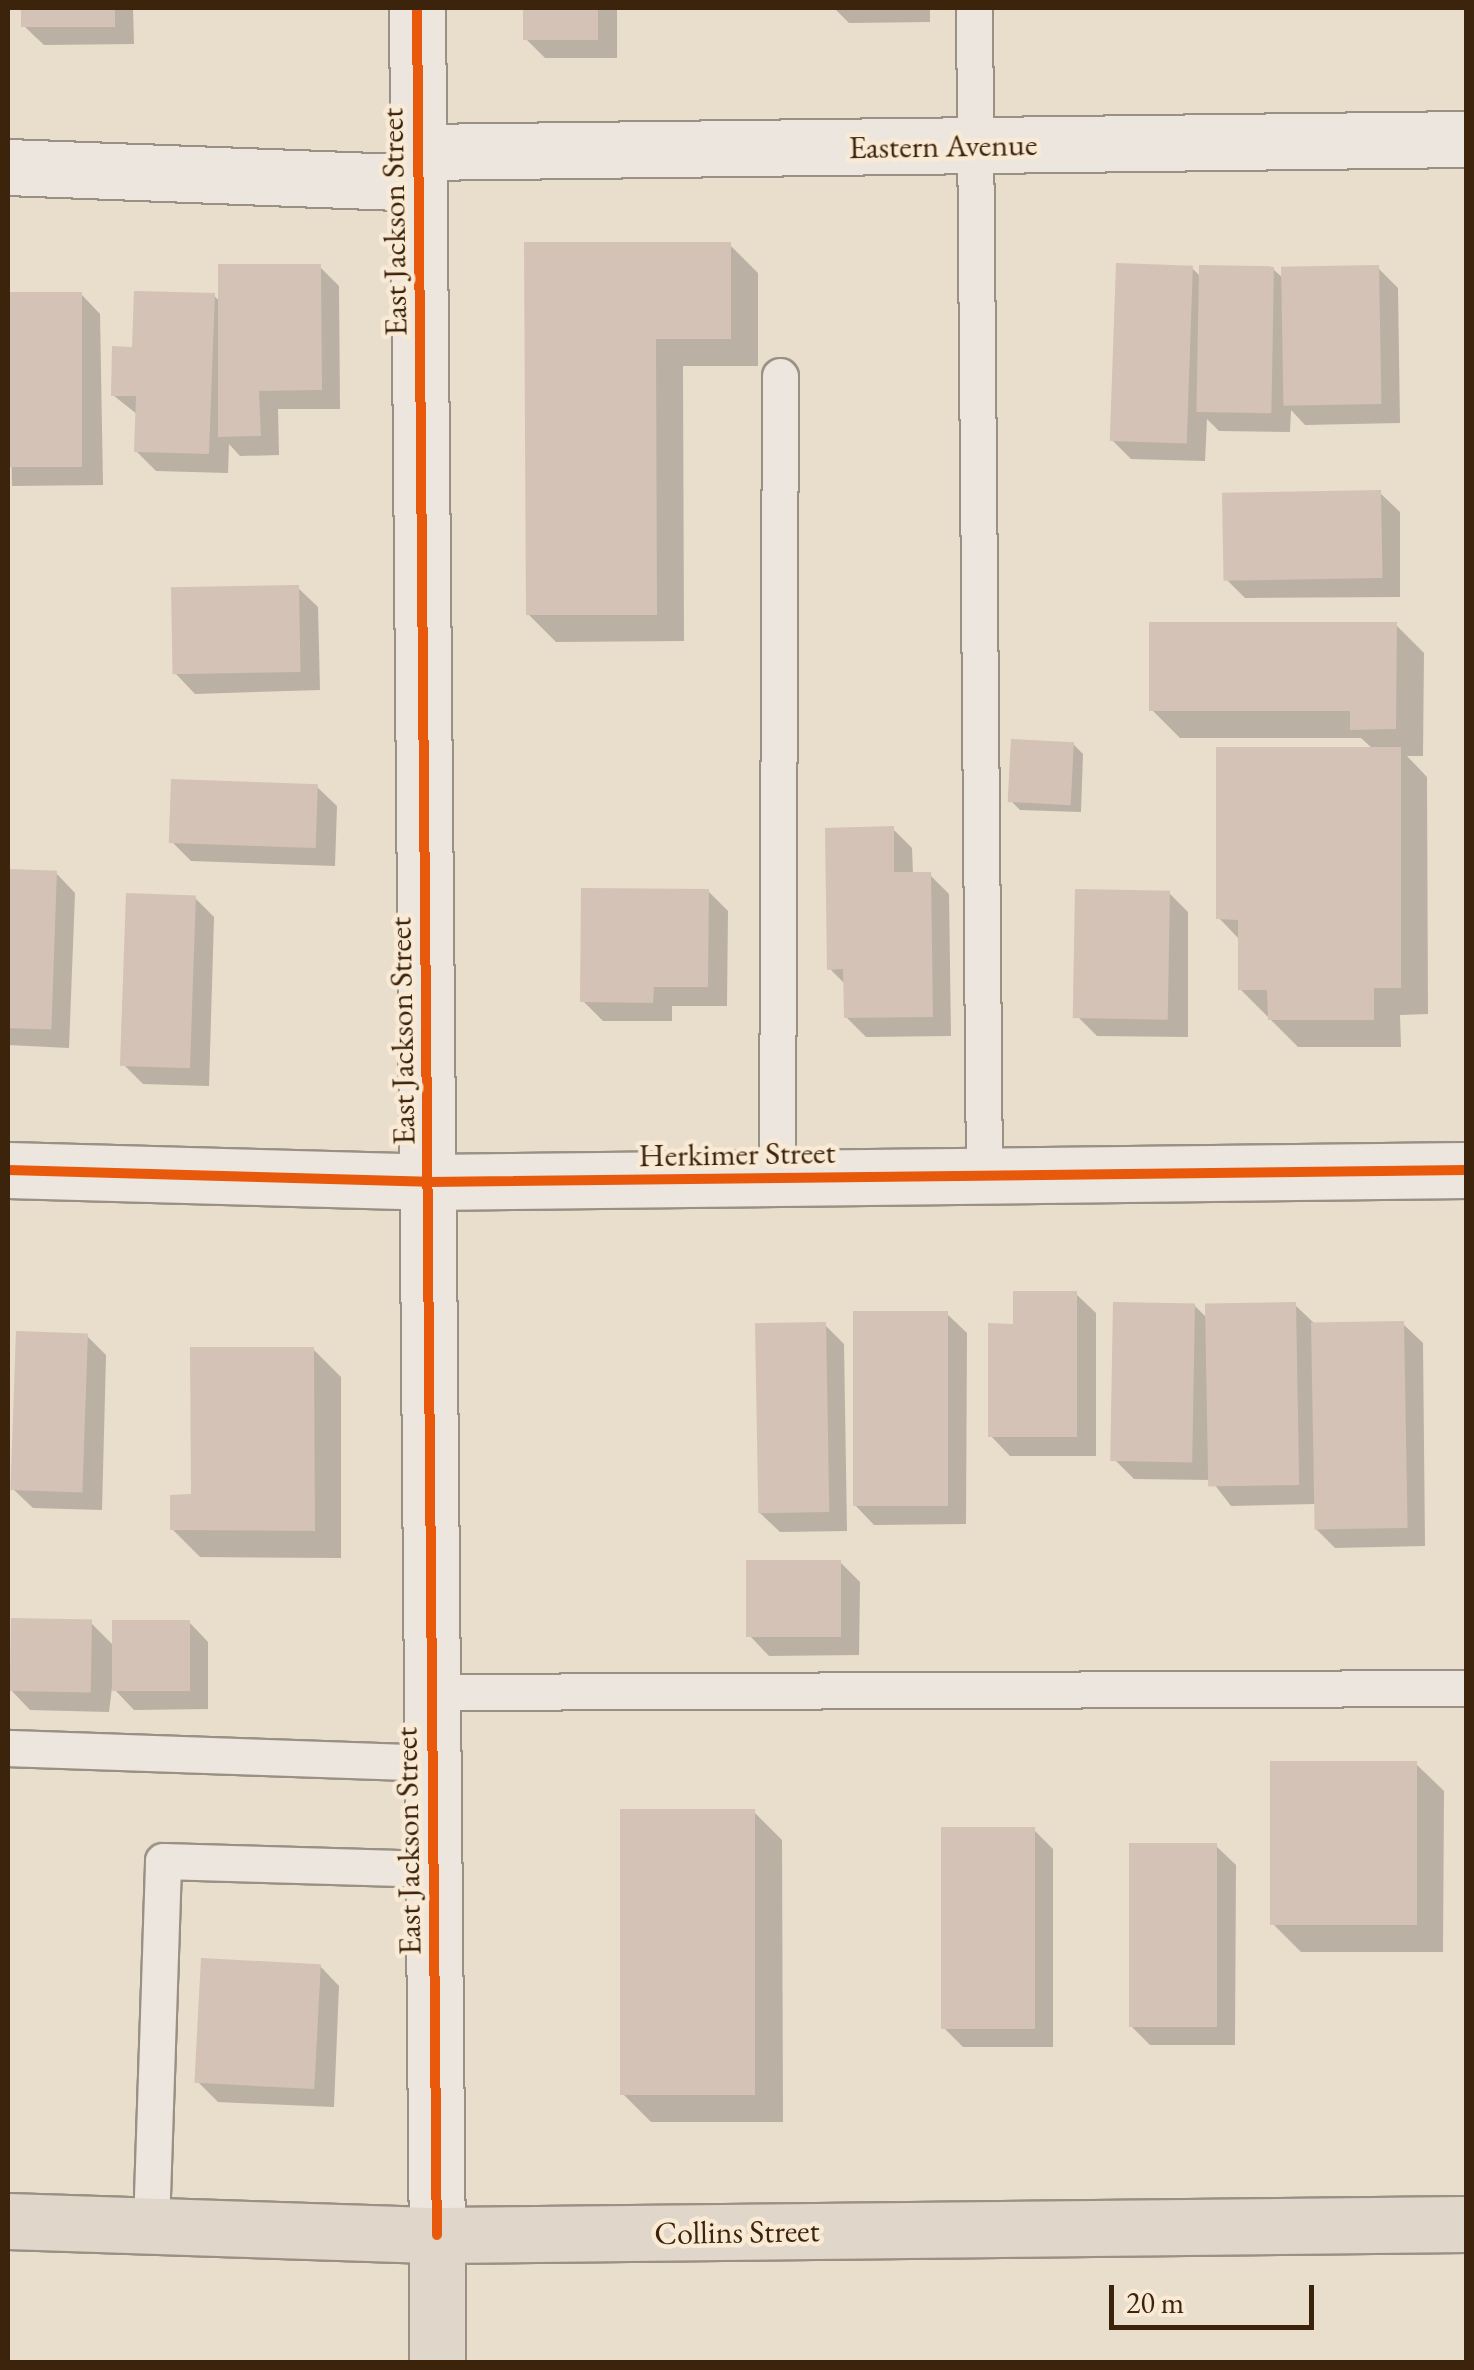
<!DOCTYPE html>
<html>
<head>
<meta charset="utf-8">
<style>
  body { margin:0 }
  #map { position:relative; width:1474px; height:2370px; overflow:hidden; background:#e9ddcc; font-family:"EB Garamond",serif }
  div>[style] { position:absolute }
  .shadow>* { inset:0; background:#0003 }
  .building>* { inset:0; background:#d3c2b5; transform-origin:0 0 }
  .roads { filter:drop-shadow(2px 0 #9a9184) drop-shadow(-2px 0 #9a9184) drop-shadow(0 2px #9a9184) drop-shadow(0 -2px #9a9184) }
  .service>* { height:35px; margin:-17.5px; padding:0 17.5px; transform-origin:17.5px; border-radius:17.5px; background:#ece6de }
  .minor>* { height:55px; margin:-27.5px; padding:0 27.5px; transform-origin:27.5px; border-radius:27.5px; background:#ece6de }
  .tertiary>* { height:55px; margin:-27.5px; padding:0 27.5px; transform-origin:27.5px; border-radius:27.5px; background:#ece6de }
  .primary>* { height:55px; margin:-27.5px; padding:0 27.5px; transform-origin:27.5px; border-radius:27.5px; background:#e0d6c9 }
  .cycleway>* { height:10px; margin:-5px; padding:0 5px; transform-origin:5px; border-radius:5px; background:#e8590c }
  span { translate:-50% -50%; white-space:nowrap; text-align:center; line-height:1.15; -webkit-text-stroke:9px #f9ead5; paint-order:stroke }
  .street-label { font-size:32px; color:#3c230c }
  .frame { position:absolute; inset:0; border:10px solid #3c230c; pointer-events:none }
  .scale { position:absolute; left:1109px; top:2285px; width:205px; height:45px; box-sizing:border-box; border:5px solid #3c230c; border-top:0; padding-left:12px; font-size:30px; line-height:35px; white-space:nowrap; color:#3c230c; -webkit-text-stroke:8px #f9ead5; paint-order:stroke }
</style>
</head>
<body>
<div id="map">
  <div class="shadow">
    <i style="clip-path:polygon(24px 8px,133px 8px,134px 44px,44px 45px,24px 26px)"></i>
    <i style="clip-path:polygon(525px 8px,617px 8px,617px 58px,545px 58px,526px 39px)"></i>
    <i style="clip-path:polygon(834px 8px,930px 8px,930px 22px,849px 23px)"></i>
    <i style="clip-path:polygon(527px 244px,730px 245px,758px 273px,758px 366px,683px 366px,684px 641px,556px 642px,528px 614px)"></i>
    <i style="clip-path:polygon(320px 267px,339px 286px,340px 409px,278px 409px,279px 455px,240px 456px,229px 444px,228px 473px,156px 471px,136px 451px,138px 415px,113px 395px,135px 350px,214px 296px,221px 302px)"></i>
    <i style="clip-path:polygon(1192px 268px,1201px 277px,1273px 269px,1284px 279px,1378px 268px,1398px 288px,1400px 423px,1305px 425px,1291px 410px,1290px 432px,1219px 431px,1207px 419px,1205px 461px,1131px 459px,1112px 440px)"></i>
    <i style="clip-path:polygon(81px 294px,100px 314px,103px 485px,12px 486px,8px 295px)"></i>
    <i style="clip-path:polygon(1380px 493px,1400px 512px,1400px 597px,1245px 598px,1226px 579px)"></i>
    <i style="clip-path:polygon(298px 588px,318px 607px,320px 690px,195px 694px,176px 674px)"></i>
    <i style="clip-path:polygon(1396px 625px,1424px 653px,1423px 756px,1407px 756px,1427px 777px,1428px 1014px,1400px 1015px,1401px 1047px,1298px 1047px,1240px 989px,1240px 940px,1219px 918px,1373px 749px,1361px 738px,1180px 738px,1152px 710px)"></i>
    <i style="clip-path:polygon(1073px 744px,1083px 754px,1081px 812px,1020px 810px,1011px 801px)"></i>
    <i style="clip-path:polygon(317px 787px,337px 806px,335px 866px,191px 861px,172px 842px)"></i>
    <i style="clip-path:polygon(893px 829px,912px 848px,913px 875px,930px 875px,949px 894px,951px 1036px,866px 1037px,846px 1017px,846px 985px,830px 969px)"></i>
    <i style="clip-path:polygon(8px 871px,56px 873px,75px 893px,69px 1048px,8px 1045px)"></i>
    <i style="clip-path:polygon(708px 891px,728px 911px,727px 1006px,672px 1006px,672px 1021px,603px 1021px,583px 1001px)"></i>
    <i style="clip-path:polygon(1169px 893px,1188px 912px,1188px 1037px,1097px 1036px,1078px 1017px)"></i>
    <i style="clip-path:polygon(195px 898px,214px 917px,209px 1086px,143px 1084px,123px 1064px)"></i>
    <i style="clip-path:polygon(1076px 1294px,1096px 1313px,1096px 1456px,1010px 1456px,991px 1436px,1015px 1326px)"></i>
    <i style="clip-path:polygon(1194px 1305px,1208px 1319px,1295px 1305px,1315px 1324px,1403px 1324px,1423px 1343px,1425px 1546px,1335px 1548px,1315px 1528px,1315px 1504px,1231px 1506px,1211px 1480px,1134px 1479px,1115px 1460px)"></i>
    <i style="clip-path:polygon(947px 1314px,967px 1333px,966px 1524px,874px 1525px,855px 1505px)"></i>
    <i style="clip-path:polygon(825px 1325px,844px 1344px,847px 1531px,780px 1532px,760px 1513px)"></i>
    <i style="clip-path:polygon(87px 1336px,106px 1355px,102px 1510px,33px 1508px,13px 1489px)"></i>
    <i style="clip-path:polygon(313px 1349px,341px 1377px,341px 1558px,200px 1557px,172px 1529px)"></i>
    <i style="clip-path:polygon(840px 1562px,860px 1582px,859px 1655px,769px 1656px,750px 1636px)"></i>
    <i style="clip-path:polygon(189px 1622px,208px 1642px,208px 1709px,134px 1710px,115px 1690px,115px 1663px,109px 1712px,30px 1710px,11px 1690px,91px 1623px,115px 1647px)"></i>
    <i style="clip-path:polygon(1416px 1764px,1444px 1791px,1443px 1952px,1301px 1952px,1273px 1924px)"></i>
    <i style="clip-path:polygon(754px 1812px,782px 1840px,783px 2122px,651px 2122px,623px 2094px)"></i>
    <i style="clip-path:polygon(1034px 1830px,1053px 1849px,1053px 2047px,963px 2047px,944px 2028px)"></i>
    <i style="clip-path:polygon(1216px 1846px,1236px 1865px,1235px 2045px,1150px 2045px,1131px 2026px)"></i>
    <i style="clip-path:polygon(320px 1966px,339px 1986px,334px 2107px,218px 2102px,198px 2082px)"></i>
  </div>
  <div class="building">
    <i style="left:21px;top:8px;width:94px;height:19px"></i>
    <i style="left:523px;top:8px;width:75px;height:32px"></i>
    <i style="clip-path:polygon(524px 242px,731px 242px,731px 339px,656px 339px,657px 615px,526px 615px)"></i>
    <i style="left:1116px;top:263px;width:77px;height:178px;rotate:2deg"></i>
    <i style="clip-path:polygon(218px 264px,321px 264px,322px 390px,259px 391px,261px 436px,218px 437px)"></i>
    <i style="left:1199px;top:265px;width:75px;height:147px;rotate:1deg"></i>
    <i style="left:1379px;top:265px;width:139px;height:98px;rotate:89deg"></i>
    <i style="clip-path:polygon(134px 291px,215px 293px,209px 454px,134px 452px,136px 396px,111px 396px,112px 346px,132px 347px)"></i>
    <i style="left:8px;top:292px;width:74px;height:175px"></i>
    <i style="left:1381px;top:490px;width:88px;height:159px;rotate:89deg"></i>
    <i style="left:299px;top:585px;width:87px;height:128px;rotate:89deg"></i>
    <i style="clip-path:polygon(1149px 622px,1397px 622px,1396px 729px,1350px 730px,1350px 711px,1149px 711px)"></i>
    <i style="left:1011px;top:739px;width:63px;height:63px;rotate:3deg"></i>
    <i style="clip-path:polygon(1216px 747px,1401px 747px,1401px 988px,1374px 988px,1374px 1020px,1268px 1020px,1267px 990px,1238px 990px,1238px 920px,1216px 919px)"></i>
    <i style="left:171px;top:779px;width:147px;height:64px;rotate:2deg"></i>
    <i style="clip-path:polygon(894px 826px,894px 872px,931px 872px,933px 1017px,844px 1018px,843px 969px,827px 970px,825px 828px)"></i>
    <i style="left:8px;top:869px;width:49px;height:159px;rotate:2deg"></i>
    <i style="clip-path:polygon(581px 888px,709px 889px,708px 987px,654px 987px,653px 1003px,580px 1002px)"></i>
    <i style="left:1075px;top:889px;width:95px;height:129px;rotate:1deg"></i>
    <i style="left:126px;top:893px;width:70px;height:173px;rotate:2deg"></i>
    <i style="clip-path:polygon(1013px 1291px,1077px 1291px,1077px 1437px,988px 1437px,988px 1323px,1013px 1324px)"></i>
    <i style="left:1113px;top:1302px;width:82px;height:159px;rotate:1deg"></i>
    <i style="left:1296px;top:1302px;width:183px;height:91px;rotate:89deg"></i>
    <i style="left:853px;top:1311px;width:95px;height:195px"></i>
    <i style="left:1404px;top:1321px;width:207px;height:93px;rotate:89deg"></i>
    <i style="left:826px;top:1322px;width:190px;height:71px;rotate:89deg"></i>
    <i style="left:16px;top:1331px;width:72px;height:159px;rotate:2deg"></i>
    <i style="clip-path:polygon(190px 1347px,314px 1347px,315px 1531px,170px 1530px,170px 1495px,191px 1494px)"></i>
    <i style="left:746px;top:1560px;width:95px;height:77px"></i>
    <i style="left:11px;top:1618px;width:81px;height:73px;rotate:1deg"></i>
    <i style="left:112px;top:1620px;width:78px;height:71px"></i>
    <i style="left:1270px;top:1761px;width:147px;height:164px"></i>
    <i style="left:755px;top:1809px;width:286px;height:135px;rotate:90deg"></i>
    <i style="left:941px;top:1827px;width:94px;height:202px"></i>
    <i style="left:1129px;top:1843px;width:88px;height:184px"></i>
    <i style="left:201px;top:1958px;width:120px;height:125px;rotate:3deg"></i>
  </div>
  <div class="roads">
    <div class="service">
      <i style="left:974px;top:8px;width:1168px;rotate:89.51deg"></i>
      <i style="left:777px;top:1178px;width:802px;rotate:-89.79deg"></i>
      <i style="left:432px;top:1692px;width:1034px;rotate:-0.22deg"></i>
      <i style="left:8px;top:1748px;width:425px;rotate:2deg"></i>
      <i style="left:151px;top:2226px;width:365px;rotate:-88.1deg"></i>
      <i style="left:163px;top:1861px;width:270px;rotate:1.7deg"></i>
    </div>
    <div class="minor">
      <i style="left:419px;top:152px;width:1047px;rotate:-0.71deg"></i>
      <i style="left:8px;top:167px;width:411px;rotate:2.2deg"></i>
      <i style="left:8px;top:1170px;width:420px;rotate:1.6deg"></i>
      <i style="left:428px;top:1182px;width:1038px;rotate:-0.66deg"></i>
    </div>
    <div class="tertiary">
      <i style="left:417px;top:8px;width:2227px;rotate:89.49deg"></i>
    </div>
    <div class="primary">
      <i style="left:8px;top:2221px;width:429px;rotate:1.9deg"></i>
      <i style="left:437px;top:2235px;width:1029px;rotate:-0.61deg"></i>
      <i style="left:437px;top:2235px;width:127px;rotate:90deg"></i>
    </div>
  </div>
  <div class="cycleway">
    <i style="left:417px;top:8px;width:2227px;rotate:89.49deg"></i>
    <i style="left:8px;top:1170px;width:420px;rotate:1.6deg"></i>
    <i style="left:428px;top:1182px;width:1038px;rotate:-0.66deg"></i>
  </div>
  <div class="street-label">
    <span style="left:943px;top:146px;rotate:-1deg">Eastern Avenue</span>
    <span style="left:394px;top:222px;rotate:-91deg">East Jackson Street</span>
    <span style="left:402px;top:1031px;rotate:-91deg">East Jackson Street</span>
    <span style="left:737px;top:1154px;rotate:-1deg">Herkimer Street</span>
    <span style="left:408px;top:1841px;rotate:-91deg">East Jackson Street</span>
    <span style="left:737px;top:2232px;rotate:-1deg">Collins Street</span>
  </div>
  <div class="frame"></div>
  <div class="scale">20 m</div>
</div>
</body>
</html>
